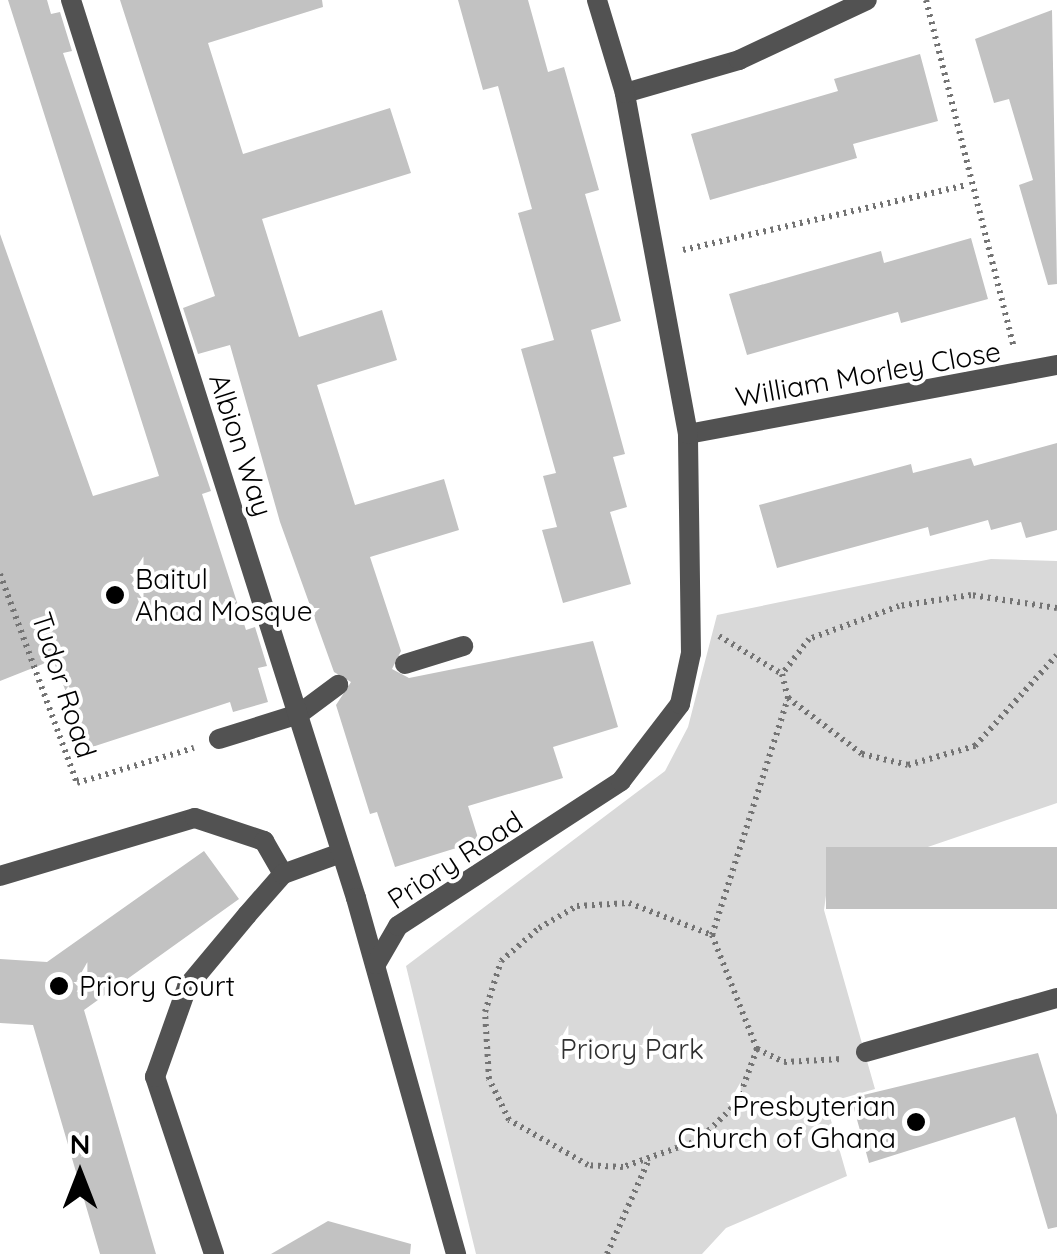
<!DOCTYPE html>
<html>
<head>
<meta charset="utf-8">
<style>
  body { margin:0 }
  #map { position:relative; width:1057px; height:1254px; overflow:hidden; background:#fff; font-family:Quicksand,sans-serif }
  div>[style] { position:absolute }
  .green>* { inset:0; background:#d9d9d9 }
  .building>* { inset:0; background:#c2c2c2; transform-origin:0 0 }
  .path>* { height:6px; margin-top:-3px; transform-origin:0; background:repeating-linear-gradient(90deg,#747474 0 2.5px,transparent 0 7.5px) }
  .lane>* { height:20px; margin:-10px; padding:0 10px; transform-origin:10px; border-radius:10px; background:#525252 }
  .street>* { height:20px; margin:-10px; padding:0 10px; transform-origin:10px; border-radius:10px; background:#525252 }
  .dots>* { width:28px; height:28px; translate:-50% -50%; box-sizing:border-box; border:5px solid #fff; border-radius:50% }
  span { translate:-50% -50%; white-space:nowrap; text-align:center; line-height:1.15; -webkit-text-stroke:8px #fff; paint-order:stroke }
  .street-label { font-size:28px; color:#000 }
  .poi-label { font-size:28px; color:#000 }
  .left { translate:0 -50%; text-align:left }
  .right { translate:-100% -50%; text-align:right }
  .park-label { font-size:28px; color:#303030 }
  .north { position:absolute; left:30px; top:1124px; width:100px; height:100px; -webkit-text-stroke:8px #fff; paint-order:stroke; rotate:0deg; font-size:28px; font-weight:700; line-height:40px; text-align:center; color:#000 }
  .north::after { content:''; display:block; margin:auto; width:35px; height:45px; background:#000; clip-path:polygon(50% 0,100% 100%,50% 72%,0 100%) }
</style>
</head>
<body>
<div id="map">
  <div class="green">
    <i style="clip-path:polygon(991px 559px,1057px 561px,1057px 803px,828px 881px,824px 910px,875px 1089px,826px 1103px,847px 1176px,726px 1228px,702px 1254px,476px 1254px,406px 966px,665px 771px,688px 727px,717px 615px)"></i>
  </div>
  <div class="building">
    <i style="clip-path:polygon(8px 0,47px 0,51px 14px,60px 12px,72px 51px,63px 53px,211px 491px,202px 494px,246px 630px,255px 627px,267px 666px,258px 668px,268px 702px,233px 712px,230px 702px,89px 748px,53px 660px,0 681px,0 234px,93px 496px,159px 476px)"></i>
    <i style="clip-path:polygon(120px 0,322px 0,323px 7px,208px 43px,243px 154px,390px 108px,411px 173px,262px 219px,299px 337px,382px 310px,397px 360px,317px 385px,355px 505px,444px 479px,459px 530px,370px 557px,401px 651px,392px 669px,409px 678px,593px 641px,618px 727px,553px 747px,563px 778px,468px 806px,479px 841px,395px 867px,377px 812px,370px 814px,336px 705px,351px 682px,334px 672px,280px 522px,230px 345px,198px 354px,183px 308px,215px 296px)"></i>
    <i style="clip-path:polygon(458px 0,528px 0,548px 72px,564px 67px,599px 190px,585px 194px,621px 321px,591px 330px,625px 454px,613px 457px,627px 507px,610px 512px,631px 584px,563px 603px,542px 530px,557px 527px,543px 476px,556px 473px,521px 349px,554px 340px,518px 213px,532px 209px,498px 86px,483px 90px)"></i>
    <i style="clip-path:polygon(1052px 10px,1057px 284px,1048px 285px,1019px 185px,1033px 180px,1009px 99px,994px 103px,975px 39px)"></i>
    <i style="clip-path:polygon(920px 54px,938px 121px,853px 144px,857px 158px,710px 200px,691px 134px,838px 91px,834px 79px)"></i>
    <i style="clip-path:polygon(971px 238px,988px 299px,901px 323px,898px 312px,747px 355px,729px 294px,881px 251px,884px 263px)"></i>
    <i style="clip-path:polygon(1057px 443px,1057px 530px,1026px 538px,1021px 522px,991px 530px,988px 520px,930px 536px,928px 527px,777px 568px,759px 505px,911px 464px,913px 473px,971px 458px,974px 466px)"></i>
    <i style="left:1057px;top:847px;width:62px;height:231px;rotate:90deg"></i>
    <i style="clip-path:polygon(204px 851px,239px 899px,84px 1010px,156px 1254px,100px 1254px,33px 1025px,0 1023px,0 959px,47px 962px)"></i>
    <i style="clip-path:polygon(1038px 1053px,1057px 1115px,1057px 1227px,1048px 1229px,1015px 1117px,869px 1163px,851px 1098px)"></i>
    <i style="clip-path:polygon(328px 1221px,411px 1244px,410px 1254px,271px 1254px)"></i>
  </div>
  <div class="path">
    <i style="left:926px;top:0;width:356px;rotate:75.8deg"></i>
    <i style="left:683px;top:250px;width:290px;rotate:-12.9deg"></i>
    <i style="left:0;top:574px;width:223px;rotate:69.8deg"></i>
    <i style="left:77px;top:783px;width:122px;rotate:-16.7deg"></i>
    <i style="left:1057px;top:608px;width:87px;rotate:-171.4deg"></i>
    <i style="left:971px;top:595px;width:73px;rotate:171.3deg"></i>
    <i style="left:899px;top:606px;width:96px;rotate:159.9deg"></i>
    <i style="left:809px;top:639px;width:44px;rotate:127.6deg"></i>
    <i style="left:782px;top:674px;width:25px;rotate:76deg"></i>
    <i style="left:788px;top:698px;width:93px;rotate:37.1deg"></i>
    <i style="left:862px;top:754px;width:47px;rotate:13.4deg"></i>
    <i style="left:908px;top:765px;width:70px;rotate:-15.8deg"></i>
    <i style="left:975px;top:746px;width:122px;rotate:-48deg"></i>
    <i style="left:719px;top:636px;width:74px;rotate:31.1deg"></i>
    <i style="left:629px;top:903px;width:89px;rotate:21.1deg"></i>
    <i style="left:712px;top:935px;width:123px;rotate:68.5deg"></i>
    <i style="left:757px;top:1049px;width:58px;rotate:110.3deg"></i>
    <i style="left:737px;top:1103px;width:53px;rotate:135.8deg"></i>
    <i style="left:699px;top:1140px;width:81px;rotate:160.4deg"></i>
    <i style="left:623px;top:1167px;width:35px;rotate:-177deg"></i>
    <i style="left:588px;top:1165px;width:91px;rotate:-150.3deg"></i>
    <i style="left:509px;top:1120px;width:46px;rotate:-116deg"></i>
    <i style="left:489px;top:1079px;width:67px;rotate:-93.4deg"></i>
    <i style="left:485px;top:1012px;width:53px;rotate:-72.6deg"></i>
    <i style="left:501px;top:961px;width:50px;rotate:-41deg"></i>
    <i style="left:539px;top:928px;width:44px;rotate:-30.1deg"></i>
    <i style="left:577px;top:906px;width:52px;rotate:-3.3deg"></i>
    <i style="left:712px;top:935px;width:249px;rotate:-72.2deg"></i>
    <i style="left:757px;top:1049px;width:30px;rotate:26deg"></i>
    <i style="left:784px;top:1062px;width:58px;rotate:-3deg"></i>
    <i style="left:607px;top:1254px;width:104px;rotate:-66.1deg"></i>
  </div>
  <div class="lane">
    <i style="left:405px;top:664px;width:61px;rotate:-17.2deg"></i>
    <i style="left:219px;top:739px;width:84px;rotate:-17.4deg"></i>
    <i style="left:299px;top:714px;width:49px;rotate:-36.6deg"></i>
    <i style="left:0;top:876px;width:203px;rotate:-16.6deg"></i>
    <i style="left:195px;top:818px;width:73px;rotate:18.4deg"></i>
    <i style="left:264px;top:841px;width:38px;rotate:60deg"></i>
    <i style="left:214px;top:1254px;width:187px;rotate:-108.4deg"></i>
    <i style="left:155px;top:1077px;width:96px;rotate:-70.4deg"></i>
    <i style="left:187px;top:987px;width:94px;rotate:-50.2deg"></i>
    <i style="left:247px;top:915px;width:55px;rotate:-48.7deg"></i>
    <i style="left:283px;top:874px;width:62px;rotate:-19.9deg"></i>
  </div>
  <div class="street">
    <i style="left:71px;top:0;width:942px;rotate:72.39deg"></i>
    <i style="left:356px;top:898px;width:370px;rotate:74.3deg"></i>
    <i style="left:625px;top:93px;width:119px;rotate:-16.1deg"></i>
    <i style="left:739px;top:60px;width:141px;rotate:-25.1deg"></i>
    <i style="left:688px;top:434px;width:375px;rotate:-10.6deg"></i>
    <i style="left:376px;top:964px;width:44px;rotate:-59.9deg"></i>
    <i style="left:398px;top:926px;width:266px;rotate:-33deg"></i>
    <i style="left:621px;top:781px;width:97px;rotate:-52.5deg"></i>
    <i style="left:680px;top:704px;width:52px;rotate:-77.8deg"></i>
    <i style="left:691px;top:653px;width:219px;rotate:-90.8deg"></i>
    <i style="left:688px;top:434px;width:347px;rotate:-100.5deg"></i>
    <i style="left:625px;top:93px;width:97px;rotate:-106.8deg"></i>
    <i style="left:866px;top:1052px;width:198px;rotate:-15.8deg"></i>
  </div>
  <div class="dots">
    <i style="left:115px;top:595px;background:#000"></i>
    <i style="left:59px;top:986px;background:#000"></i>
    <i style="left:916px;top:1122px;background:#000"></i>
  </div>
  <div class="street-label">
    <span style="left:868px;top:374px;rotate:-10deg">William Morley Close</span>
    <span style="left:241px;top:445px;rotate:72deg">Albion Way</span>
    <span style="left:64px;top:685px;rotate:72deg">Tudor Road</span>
    <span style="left:455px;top:860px;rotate:-33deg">Priory Road</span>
  </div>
  <div class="poi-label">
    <span class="left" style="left:135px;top:595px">Baitul<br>Ahad Mosque</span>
    <span class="left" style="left:79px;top:986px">Priory Court</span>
    <span class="right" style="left:896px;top:1122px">Presbyterian<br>Church of Ghana</span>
  </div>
  <div class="park-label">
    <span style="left:632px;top:1049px">Priory Park</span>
  </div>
  <div class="north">N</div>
</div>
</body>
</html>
